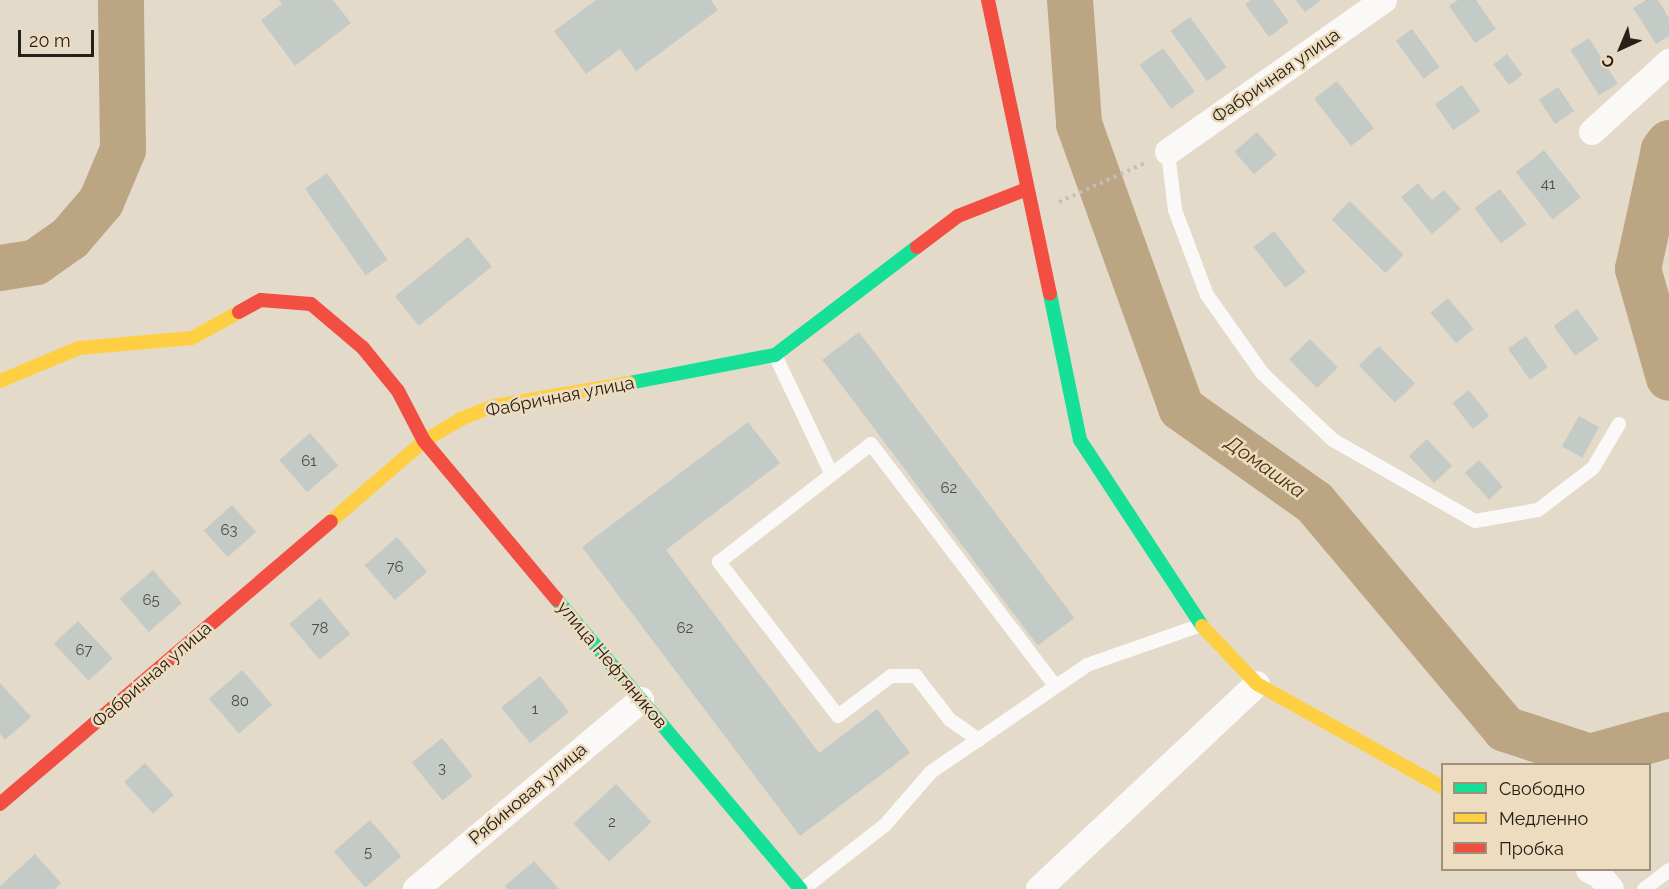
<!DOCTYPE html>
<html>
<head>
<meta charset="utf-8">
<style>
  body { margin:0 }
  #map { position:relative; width:1669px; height:889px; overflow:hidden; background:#e4daca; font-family:Raleway,sans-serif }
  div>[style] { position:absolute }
  .river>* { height:46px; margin:-23px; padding:0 23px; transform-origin:23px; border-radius:23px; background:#bba583 }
  .building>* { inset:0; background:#c4cbc7; transform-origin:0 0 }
  .path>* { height:4px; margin-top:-2px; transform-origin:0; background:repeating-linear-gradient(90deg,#c2bfba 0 3px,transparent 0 7.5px) }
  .lane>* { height:14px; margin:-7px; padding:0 7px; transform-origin:7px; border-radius:7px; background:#fbf9f7 }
  .street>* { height:26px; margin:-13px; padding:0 13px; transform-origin:13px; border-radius:13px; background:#fbf9f7 }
  .fast>* { height:14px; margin:-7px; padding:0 7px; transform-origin:7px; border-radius:7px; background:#16e098 }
  .slow>* { height:14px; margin:-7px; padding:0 7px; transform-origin:7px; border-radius:7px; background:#ffcf43 }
  .jam>* { height:14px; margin:-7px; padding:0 7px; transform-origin:7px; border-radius:7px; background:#f24e42 }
  span { translate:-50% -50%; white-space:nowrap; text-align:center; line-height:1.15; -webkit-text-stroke:5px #eedcc0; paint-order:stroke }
  .number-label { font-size:15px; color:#4e4b42 }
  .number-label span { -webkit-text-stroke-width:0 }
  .street-label { font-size:18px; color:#272016 }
  .water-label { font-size:20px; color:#4a3512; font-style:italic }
  .legend { position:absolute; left:1441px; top:763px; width:210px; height:108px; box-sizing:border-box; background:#eedcc0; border:2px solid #9e917c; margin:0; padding:8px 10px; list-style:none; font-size:18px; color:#272016 }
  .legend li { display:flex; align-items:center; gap:12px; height:30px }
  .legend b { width:30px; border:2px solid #9e917c }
  .north { position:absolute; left:1591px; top:18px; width:60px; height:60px; -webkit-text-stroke:4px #eedcc0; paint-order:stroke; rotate:224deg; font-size:16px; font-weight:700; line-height:24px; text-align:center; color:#272016 }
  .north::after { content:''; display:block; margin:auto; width:21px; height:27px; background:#272016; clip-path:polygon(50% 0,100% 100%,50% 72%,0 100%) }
  .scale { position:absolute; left:18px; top:30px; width:76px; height:27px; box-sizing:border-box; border:3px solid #272016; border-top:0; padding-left:8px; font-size:18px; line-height:21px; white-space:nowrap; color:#272016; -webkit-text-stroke:4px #eedcc0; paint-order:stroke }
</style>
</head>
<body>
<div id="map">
  <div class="river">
    <i style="left:1070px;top:0;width:124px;rotate:85.8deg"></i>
    <i style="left:1079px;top:124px;width:302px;rotate:70.2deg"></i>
    <i style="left:1181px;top:408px;width:164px;rotate:35.3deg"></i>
    <i style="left:1315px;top:503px;width:295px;rotate:49.9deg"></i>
    <i style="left:1505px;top:729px;width:89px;rotate:18.2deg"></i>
    <i style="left:1590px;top:757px;width:82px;rotate:-15.6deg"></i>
    <i style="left:1669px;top:143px;width:9px;rotate:126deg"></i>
    <i style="left:1664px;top:150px;width:122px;rotate:102.3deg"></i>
    <i style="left:1638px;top:269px;width:113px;rotate:74.1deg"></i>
    <i style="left:0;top:268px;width:36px;rotate:-9deg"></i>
    <i style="left:36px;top:262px;width:42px;rotate:-35.2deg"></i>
    <i style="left:70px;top:238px;width:48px;rotate:-49.3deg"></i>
    <i style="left:101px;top:202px;width:56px;rotate:-67.1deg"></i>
    <i style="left:123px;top:150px;width:150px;rotate:-90.8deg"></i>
  </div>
  <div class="building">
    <i style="clip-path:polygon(279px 0,333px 0,351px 23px,295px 66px,261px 20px,282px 4px)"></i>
    <i style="clip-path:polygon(596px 0,711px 0,718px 10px,636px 71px,620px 49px,586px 74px,554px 31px)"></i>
    <i style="clip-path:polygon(1251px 0,1273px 0,1289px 22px,1269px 37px,1245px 4px)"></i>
    <i style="clip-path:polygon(1296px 0,1321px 0,1305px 12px)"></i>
    <i style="clip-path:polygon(1458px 0,1476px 0,1496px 29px,1475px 43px,1449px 6px)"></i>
    <i style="clip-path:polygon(1646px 0,1658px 0,1669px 18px,1669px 36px,1656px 44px,1633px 8px)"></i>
    <i style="left:1190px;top:17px;width:62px;height:24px;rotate:54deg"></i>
    <i style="left:1412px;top:29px;width:47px;height:20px;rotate:54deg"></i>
    <i style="left:1589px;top:38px;width:54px;height:22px;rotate:58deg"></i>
    <i style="left:1163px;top:48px;width:54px;height:29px;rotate:54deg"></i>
    <i style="left:1507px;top:54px;width:26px;height:17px;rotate:53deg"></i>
    <i style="left:1337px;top:81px;width:60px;height:29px;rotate:52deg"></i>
    <i style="left:1462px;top:85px;width:32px;height:33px;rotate:55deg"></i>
    <i style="left:1558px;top:87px;width:29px;height:23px;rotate:56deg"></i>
    <i style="left:1257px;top:132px;width:30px;height:30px;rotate:49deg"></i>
    <i style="left:1544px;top:150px;width:60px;height:36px;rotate:52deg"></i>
    <i style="left:327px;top:173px;width:106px;height:27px;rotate:55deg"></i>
    <i style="clip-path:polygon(1418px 183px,1432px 200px,1444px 190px,1461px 209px,1432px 234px,1401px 197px)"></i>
    <i style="left:1500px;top:189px;width:44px;height:32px;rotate:53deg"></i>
    <i style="left:1350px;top:201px;width:76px;height:26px;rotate:45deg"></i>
    <i style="left:1274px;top:231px;width:52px;height:26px;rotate:52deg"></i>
    <i style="left:468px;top:237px;width:38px;height:94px;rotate:51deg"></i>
    <i style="left:1448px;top:298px;width:40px;height:23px;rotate:50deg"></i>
    <i style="left:1577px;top:309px;width:37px;height:29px;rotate:54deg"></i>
    <i style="left:859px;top:332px;width:358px;height:46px;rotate:53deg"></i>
    <i style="left:1526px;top:336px;width:38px;height:22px;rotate:55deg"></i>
    <i style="left:1310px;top:339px;width:40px;height:29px;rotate:46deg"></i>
    <i style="left:1379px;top:346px;width:52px;height:28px;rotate:46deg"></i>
    <i style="left:1469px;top:390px;width:33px;height:21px;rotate:52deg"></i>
    <i style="left:1579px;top:416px;width:23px;height:35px;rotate:29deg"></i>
    <i style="clip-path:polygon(748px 422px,780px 463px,666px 550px,819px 753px,877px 709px,910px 753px,800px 836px,582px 547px)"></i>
    <i style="left:310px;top:433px;width:43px;height:41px;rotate:49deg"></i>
    <i style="left:1427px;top:439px;width:37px;height:25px;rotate:47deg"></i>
    <i style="left:1479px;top:460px;width:36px;height:19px;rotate:48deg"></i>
    <i style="left:232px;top:505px;width:36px;height:38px;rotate:48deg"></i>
    <i style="left:397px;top:537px;width:46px;height:43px;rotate:49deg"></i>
    <i style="left:153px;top:570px;width:44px;height:44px;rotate:49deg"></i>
    <i style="left:320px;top:598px;width:47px;height:40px;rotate:50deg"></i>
    <i style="left:78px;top:621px;width:51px;height:33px;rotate:47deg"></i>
    <i style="left:242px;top:670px;width:46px;height:44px;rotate:49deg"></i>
    <i style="left:540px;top:676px;width:46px;height:50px;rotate:51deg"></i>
    <i style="clip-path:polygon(0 683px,31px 717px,5px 740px,0 734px)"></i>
    <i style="left:442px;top:738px;width:49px;height:39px;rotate:51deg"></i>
    <i style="left:145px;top:763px;width:43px;height:28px;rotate:48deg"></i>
    <i style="left:616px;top:784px;width:52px;height:58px;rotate:47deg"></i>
    <i style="left:370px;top:820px;width:48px;height:48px;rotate:49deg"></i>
    <i style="clip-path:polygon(35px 854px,61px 883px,55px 889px,0 889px,0 886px)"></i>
    <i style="clip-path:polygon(534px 861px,559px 889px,507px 889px,505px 886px)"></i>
  </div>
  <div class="path">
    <i style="left:1059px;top:202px;width:94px;rotate:-24.4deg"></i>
  </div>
  <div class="lane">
    <i style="left:1168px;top:152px;width:58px;rotate:83.1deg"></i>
    <i style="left:1175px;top:210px;width:91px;rotate:69.4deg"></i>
    <i style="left:1207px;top:295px;width:97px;rotate:54.7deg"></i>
    <i style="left:1263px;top:374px;width:96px;rotate:43.3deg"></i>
    <i style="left:1333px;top:440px;width:163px;rotate:29.7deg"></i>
    <i style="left:1475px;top:521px;width:64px;rotate:-9.9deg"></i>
    <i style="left:1538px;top:510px;width:69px;rotate:-37.4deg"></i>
    <i style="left:1593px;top:468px;width:51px;rotate:-59.4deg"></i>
    <i style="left:775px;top:355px;width:131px;rotate:64.6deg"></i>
    <i style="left:979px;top:740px;width:35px;rotate:-145deg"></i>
    <i style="left:950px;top:720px;width:56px;rotate:-127.7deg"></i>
    <i style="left:916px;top:676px;width:25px;rotate:180deg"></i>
    <i style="left:891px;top:676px;width:66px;rotate:143deg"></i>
    <i style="left:838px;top:716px;width:195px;rotate:-127.7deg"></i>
    <i style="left:719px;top:562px;width:192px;rotate:-37.8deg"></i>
    <i style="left:871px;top:444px;width:305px;rotate:52.7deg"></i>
    <i style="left:803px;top:889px;width:104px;rotate:-38deg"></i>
    <i style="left:885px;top:825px;width:70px;rotate:-49deg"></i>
    <i style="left:931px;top:772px;width:189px;rotate:-34.4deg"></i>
    <i style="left:1087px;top:665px;width:121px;rotate:-19.3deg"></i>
    <i style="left:1644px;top:889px;width:31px;rotate:-37deg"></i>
  </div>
  <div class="street">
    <i style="left:1592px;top:132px;width:104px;rotate:-42.3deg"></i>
    <i style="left:1168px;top:152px;width:264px;rotate:-35.1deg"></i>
    <i style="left:1589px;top:870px;width:11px;rotate:27deg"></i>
    <i style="left:1599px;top:875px;width:18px;rotate:49deg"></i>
    <i style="left:416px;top:889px;width:294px;rotate:-40deg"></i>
    <i style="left:1039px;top:889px;width:299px;rotate:-43.2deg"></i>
  </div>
  <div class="fast">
    <i style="left:1050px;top:294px;width:149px;rotate:78.4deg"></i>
    <i style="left:1080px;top:440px;width:222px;rotate:56.7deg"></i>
    <i style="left:629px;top:383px;width:149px;rotate:-10.9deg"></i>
    <i style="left:775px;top:355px;width:178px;rotate:-37.3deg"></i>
    <i style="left:557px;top:600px;width:378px;rotate:49.9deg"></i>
  </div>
  <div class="slow">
    <i style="left:0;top:381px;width:86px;rotate:-22.7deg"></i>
    <i style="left:79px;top:348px;width:113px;rotate:-5.1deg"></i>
    <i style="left:192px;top:338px;width:54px;rotate:-29deg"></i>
    <i style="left:331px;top:521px;width:123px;rotate:-40.7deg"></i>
    <i style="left:424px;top:441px;width:43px;rotate:-30.7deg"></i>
    <i style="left:461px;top:419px;width:35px;rotate:-22deg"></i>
    <i style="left:494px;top:406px;width:137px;rotate:-9.7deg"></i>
    <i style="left:1202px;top:626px;width:80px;rotate:46.5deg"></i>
    <i style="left:1257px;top:684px;width:212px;rotate:29.1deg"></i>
  </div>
  <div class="jam">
    <i style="left:988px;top:0;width:300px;rotate:78.1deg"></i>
    <i style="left:917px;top:247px;width:51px;rotate:-37.1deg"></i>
    <i style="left:958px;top:216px;width:74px;rotate:-21.4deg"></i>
    <i style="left:239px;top:312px;width:25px;rotate:-29deg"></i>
    <i style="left:261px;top:300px;width:50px;rotate:4.6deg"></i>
    <i style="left:311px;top:304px;width:68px;rotate:40.2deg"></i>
    <i style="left:363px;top:348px;width:55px;rotate:50.9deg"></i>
    <i style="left:398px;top:391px;width:56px;rotate:62.5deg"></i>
    <i style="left:424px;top:441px;width:207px;rotate:50.1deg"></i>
    <i style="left:0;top:804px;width:435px;rotate:-40.5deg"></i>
  </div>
  <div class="number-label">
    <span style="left:1548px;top:185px">41</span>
    <span style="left:309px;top:462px">61</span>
    <span style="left:949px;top:489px">62</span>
    <span style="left:229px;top:531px">63</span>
    <span style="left:395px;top:568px">76</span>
    <span style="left:151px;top:601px">65</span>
    <span style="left:320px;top:629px">78</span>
    <span style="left:685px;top:629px">62</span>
    <span style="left:84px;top:651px">67</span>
    <span style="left:240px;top:702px">80</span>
    <span style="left:535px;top:710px">1</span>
    <span style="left:442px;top:769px">3</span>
    <span style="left:612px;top:823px">2</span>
    <span style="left:368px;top:853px">5</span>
  </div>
  <div class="street-label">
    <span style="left:1276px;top:76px;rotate:-35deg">Фабричная улица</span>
    <span style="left:560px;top:397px;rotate:-11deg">Фабричная улица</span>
    <span style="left:612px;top:665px;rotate:50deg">улица Нефтяников</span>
    <span style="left:152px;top:675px;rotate:-41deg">Фабричная улица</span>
    <span style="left:528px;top:794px;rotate:-40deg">Рябиновая улица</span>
  </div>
  <div class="water-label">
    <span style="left:1265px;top:467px;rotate:35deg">Домашка</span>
  </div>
  <ul class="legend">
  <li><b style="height:8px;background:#16e098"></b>Свободно</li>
  <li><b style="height:8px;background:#ffcf43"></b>Медленно</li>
  <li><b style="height:8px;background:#f24e42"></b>Пробка</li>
  </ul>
  <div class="north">С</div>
  <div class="scale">20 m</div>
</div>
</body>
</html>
